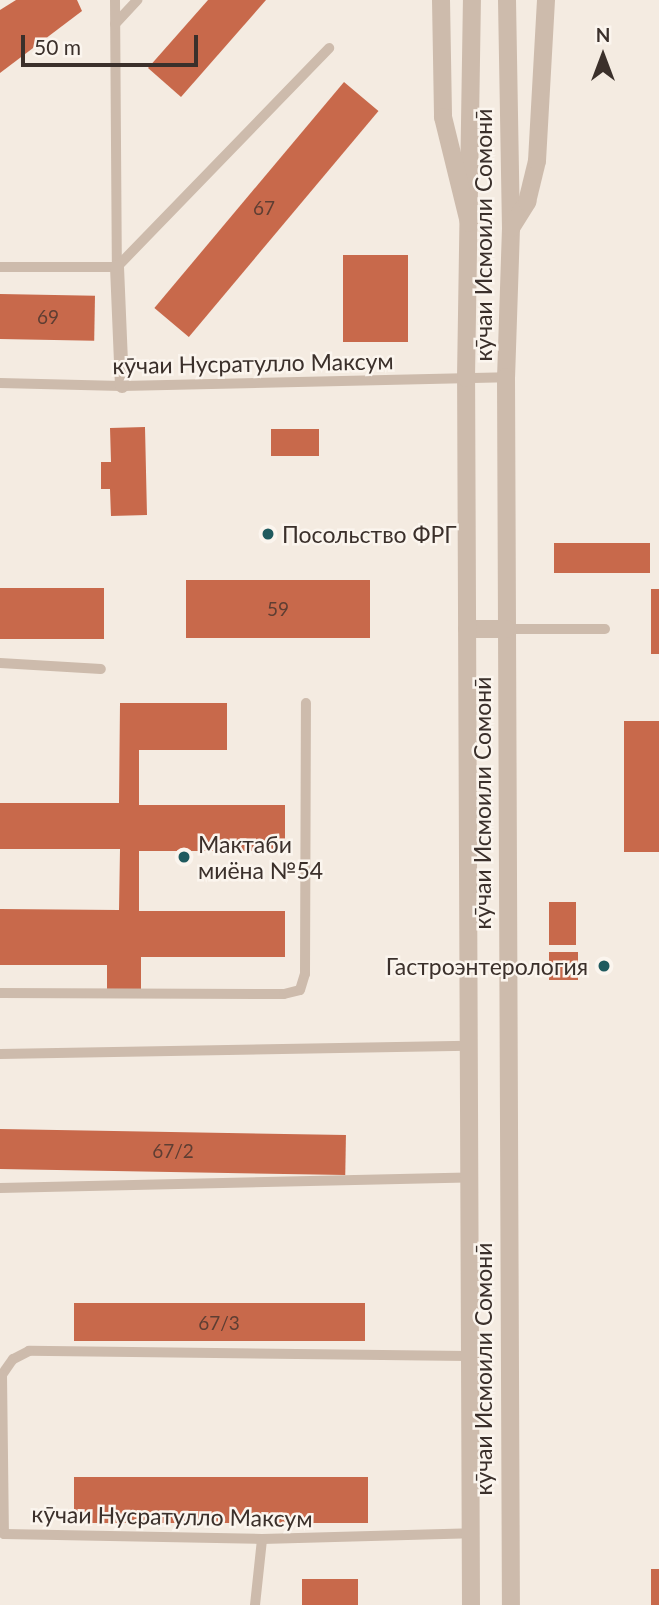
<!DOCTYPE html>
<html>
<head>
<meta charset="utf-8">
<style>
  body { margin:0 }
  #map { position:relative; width:659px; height:1605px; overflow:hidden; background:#f4ebe1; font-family:Lato,sans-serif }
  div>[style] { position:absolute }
  .building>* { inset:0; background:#c8694b; transform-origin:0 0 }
  .service>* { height:10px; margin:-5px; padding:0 5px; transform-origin:5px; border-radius:5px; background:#cdbbac }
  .pedestrian>* { height:14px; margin:-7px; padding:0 7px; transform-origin:7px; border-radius:7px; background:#cdbbac }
  .minor>* { height:18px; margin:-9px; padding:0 9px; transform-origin:9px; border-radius:9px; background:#cdbbac }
  .tertiary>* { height:18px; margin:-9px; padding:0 9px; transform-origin:9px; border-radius:9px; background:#cdbbac }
  .dots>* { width:19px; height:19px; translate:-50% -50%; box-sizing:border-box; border:4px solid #fbf5ee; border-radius:50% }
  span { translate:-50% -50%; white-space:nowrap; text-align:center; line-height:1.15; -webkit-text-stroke:5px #fbf5ee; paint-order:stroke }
  .number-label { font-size:19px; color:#5e3e33 }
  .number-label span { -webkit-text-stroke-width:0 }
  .street-label { font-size:23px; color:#3b302b }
  .poi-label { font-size:23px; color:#3b302b }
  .left { translate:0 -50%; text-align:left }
  .right { translate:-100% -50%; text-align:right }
  .north { position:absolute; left:568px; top:21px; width:70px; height:70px; -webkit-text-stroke:5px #fbf5ee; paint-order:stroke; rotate:0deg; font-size:19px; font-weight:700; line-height:28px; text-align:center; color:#3b302b }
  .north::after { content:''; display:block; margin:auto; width:24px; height:32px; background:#3b302b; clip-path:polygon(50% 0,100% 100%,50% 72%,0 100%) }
  .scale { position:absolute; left:21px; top:35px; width:177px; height:32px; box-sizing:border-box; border:4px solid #3b302b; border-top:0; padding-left:9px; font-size:21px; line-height:24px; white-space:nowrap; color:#3b302b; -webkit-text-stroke:5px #fbf5ee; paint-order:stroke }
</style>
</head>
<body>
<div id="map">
  <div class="building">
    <i style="clip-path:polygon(16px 0,77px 0,82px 11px,0 73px,0 10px)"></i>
    <i style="clip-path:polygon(208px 0,266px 0,181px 97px,148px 68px)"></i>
    <i style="left:344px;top:82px;width:45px;height:295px;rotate:40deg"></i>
    <i style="left:343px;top:255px;width:65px;height:87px"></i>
    <i style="left:0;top:294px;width:95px;height:45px;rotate:1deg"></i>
    <i style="clip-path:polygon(145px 427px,147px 515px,111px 516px,110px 489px,101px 489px,101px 462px,111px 462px,110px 428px)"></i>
    <i style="left:271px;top:429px;width:48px;height:27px"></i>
    <i style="left:554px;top:543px;width:96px;height:30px"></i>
    <i style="left:370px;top:580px;width:58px;height:184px;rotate:90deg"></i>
    <i style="left:0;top:588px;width:104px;height:51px"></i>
    <i style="left:651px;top:589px;width:8px;height:65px"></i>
    <i style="clip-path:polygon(120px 703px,227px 703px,227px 750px,139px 750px,139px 805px,285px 805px,285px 851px,139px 851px,139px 911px,285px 911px,285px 957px,141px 957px,141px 991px,107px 991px,107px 965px,0 965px,0 909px,119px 910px,120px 849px,0 849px,0 803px,119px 803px)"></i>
    <i style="left:624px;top:721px;width:35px;height:131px"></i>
    <i style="left:576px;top:902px;width:43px;height:27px;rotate:90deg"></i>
    <i style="left:549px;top:952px;width:29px;height:28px"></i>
    <i style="left:0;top:1129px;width:346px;height:40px;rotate:1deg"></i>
    <i style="left:365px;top:1303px;width:38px;height:291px;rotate:90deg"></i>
    <i style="left:74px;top:1477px;width:294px;height:46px"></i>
    <i style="left:651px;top:1569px;width:8px;height:36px"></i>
    <i style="left:358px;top:1579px;width:26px;height:56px;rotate:90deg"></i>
  </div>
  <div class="service">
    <i style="left:115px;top:0;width:267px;rotate:89.6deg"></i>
    <i style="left:115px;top:24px;width:33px;rotate:-47deg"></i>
    <i style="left:0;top:267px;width:117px"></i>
    <i style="left:117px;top:267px;width:305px;rotate:-45.9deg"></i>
    <i style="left:0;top:383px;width:122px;rotate:1.4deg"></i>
    <i style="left:122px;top:386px;width:384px;rotate:-1.3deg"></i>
    <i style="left:506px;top:629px;width:99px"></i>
    <i style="left:0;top:663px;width:101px;rotate:3.4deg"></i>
    <i style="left:0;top:993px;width:284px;rotate:0.2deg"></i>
    <i style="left:284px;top:994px;width:16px;rotate:-14deg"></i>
    <i style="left:300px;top:990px;width:17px;rotate:-73deg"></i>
    <i style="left:305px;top:974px;width:271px;rotate:-89.8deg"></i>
    <i style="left:0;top:1054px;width:468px;rotate:-1deg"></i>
    <i style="left:0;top:1188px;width:467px;rotate:-1.3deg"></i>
    <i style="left:468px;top:1356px;width:439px;rotate:-179.3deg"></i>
    <i style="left:29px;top:1351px;width:18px;rotate:153deg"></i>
    <i style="left:13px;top:1359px;width:19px;rotate:125deg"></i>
    <i style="left:2px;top:1375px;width:159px;rotate:89.3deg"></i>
    <i style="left:4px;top:1534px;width:258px;rotate:1.1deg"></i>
    <i style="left:262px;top:1539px;width:209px;rotate:-1.6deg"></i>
    <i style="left:255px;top:1605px;width:66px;rotate:-83.9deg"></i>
  </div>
  <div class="pedestrian">
    <i style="left:117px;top:267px;width:119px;rotate:87.6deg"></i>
  </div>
  <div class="minor">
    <i style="left:507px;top:0;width:228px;rotate:89deg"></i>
    <i style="left:511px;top:228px;width:149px;rotate:91.9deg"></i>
    <i style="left:506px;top:377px;width:1228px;rotate:89.77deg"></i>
    <i style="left:467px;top:629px;width:39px"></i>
    <i style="left:471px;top:1605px;width:1227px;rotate:-90.23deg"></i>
    <i style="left:466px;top:378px;width:378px;rotate:-89.1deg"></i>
  </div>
  <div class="tertiary">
    <i style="left:441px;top:0;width:117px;rotate:89deg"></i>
    <i style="left:443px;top:117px;width:109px;rotate:76.2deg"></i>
    <i style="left:511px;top:228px;width:31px;rotate:-58deg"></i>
    <i style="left:527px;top:202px;width:42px;rotate:-76.3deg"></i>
    <i style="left:537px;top:161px;width:161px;rotate:-86.8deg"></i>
  </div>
  <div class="dots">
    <i style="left:268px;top:534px;background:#1f5a5e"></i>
    <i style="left:184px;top:857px;background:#1f5a5e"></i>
    <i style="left:604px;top:966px;background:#1f5a5e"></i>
  </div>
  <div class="number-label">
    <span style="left:264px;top:208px">67</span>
    <span style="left:48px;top:317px">69</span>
    <span style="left:278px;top:609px">59</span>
    <span style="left:173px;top:1151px">67/2</span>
    <span style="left:219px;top:1323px">67/3</span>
  </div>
  <div class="street-label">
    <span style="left:483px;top:235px;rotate:-90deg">кӯчаи Исмоили Сомонӣ</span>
    <span style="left:253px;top:363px;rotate:-1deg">кӯчаи Нусратулло Максум</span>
    <span style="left:482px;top:803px;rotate:-90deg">кӯчаи Исмоили Сомонӣ</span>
    <span style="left:483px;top:1369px;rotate:-90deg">кӯчаи Исмоили Сомонӣ</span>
    <span style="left:172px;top:1516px;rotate:1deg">кӯчаи Нусратулло Максум</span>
  </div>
  <div class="poi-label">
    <span class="left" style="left:282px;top:534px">Посольство ФРГ</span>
    <span class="left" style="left:198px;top:857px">Мактаби<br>миёна №54</span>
    <span class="right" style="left:588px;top:966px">Гастроэнтерология</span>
  </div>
  <div class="north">N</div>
  <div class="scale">50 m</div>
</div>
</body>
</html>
